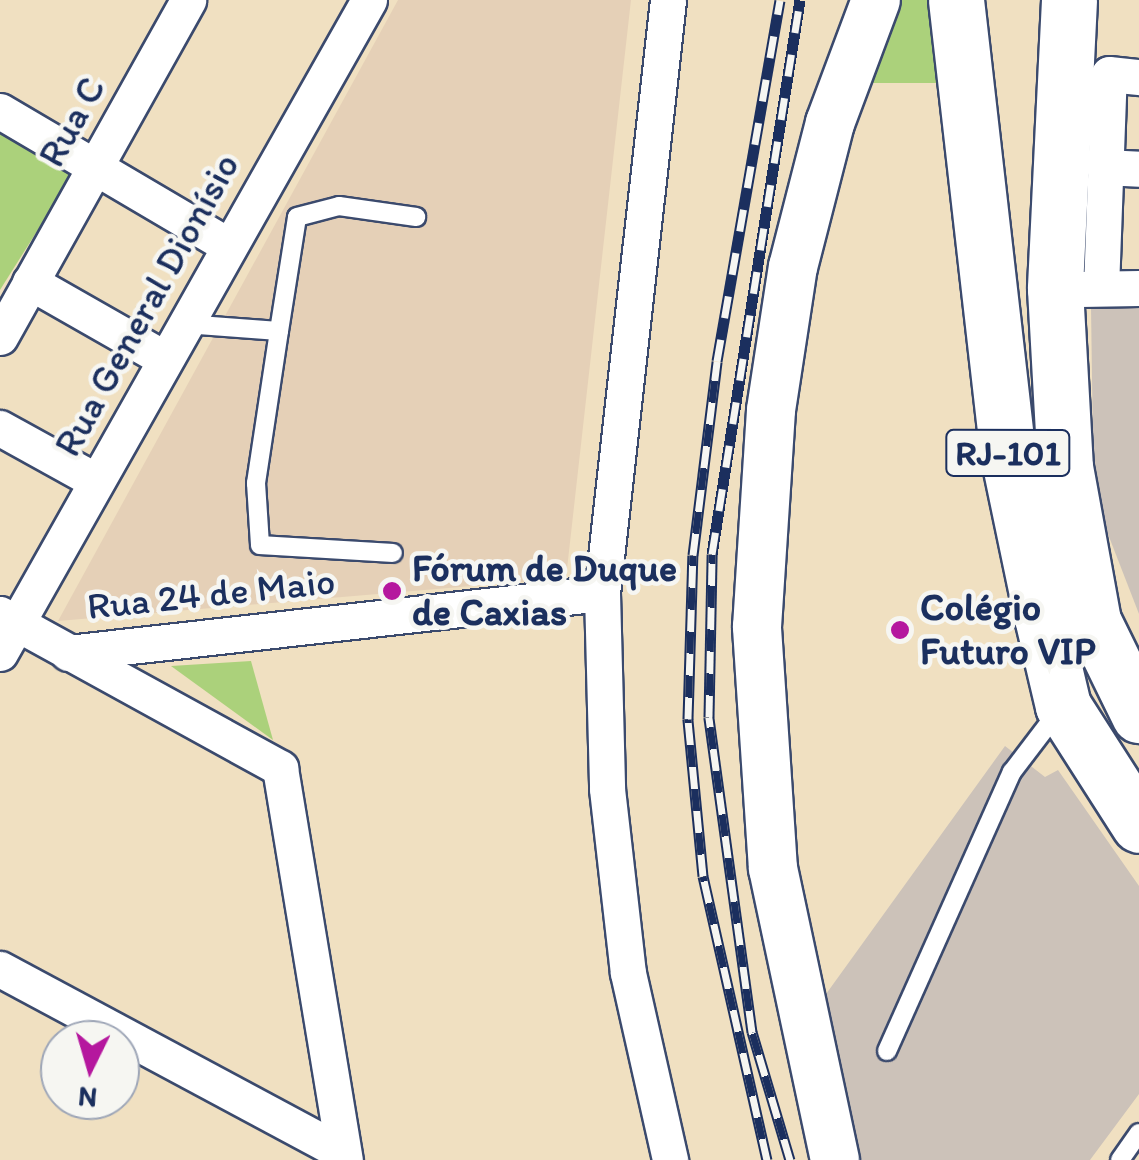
<!DOCTYPE html>
<html>
<head>
<meta charset="utf-8">
<style>
  body { margin:0 }
  #map { position:relative; width:1139px; height:1160px; overflow:hidden; background:#f0e0c1; font-family:Itim,sans-serif }
  div>[style] { position:absolute }
  .built>* { inset:0; background:#e5d0b7 }
  .industrial>* { inset:0; background:#ccc2b9 }
  .green>* { inset:0; background:#abd17b }
  .roads { filter:drop-shadow(2px 0 #3b4a6d) drop-shadow(-2px 0 #3b4a6d) drop-shadow(0 2px #3b4a6d) drop-shadow(0 -2px #3b4a6d) }
  .service>* { height:18px; margin:-9px; padding:0 9px; transform-origin:9px; border-radius:9px; background:#fff }
  .minor>* { height:35px; margin:-17.5px; padding:0 17.5px; transform-origin:17.5px; border-radius:17.5px; background:#fff }
  .secondary>* { height:48px; margin:-24px; padding:0 24px; transform-origin:24px; border-radius:24px; background:#fff }
  .primary>* { height:55px; margin:-27.5px; padding:0 27.5px; transform-origin:27.5px; border-radius:27.5px; background:#fff }
  .rail>* { height:11px; margin-top:-5.5px; transform-origin:0; background:repeating-linear-gradient(90deg,#f6f6f2 0 22px,#1b2f5e 0 44px); box-sizing:border-box; border-block:2px solid #1b2f5e }
  .dots>* { width:28px; height:28px; translate:-50% -50%; box-sizing:border-box; border:5px solid #f6f6f2; border-radius:50% }
  span { translate:-50% -50%; white-space:nowrap; text-align:center; line-height:1.15; -webkit-text-stroke:9px #f6f6f2; paint-order:stroke }
  .shield-label span { padding:2px 8px; background:#f6f6f2; border:2px solid; border-radius:8px; -webkit-text-stroke-width:0 }
  .shield-label { font-size:35px; color:#1b2f5e; font-weight:700 }
  .street-label { font-size:38px; color:#1b2f5e }
  .poi-label { font-size:38px; color:#1b2f5e; font-weight:700 }
  .left { translate:0 -50%; text-align:left }
  .north { position:absolute; left:40px; top:1020px; width:100px; height:100px; box-sizing:border-box; background:#f6f6f2; border:2px solid #9ea6b7; border-radius:50%; rotate:185deg; font-size:28px; font-weight:700; line-height:40px; text-align:center; color:#1b2f5e }
  .north::after { content:''; display:block; margin:auto; width:35px; height:45px; background:#b5179e; clip-path:polygon(50% 0,100% 100%,50% 72%,0 100%) }
</style>
</head>
<body>
<div id="map">
  <div class="built">
    <i style="clip-path:polygon(398px 0,631px 0,566px 578px,58px 621px)"></i>
  </div>
  <div class="industrial">
    <i style="clip-path:polygon(1091px 308px,1139px 308px,1139px 614px,1106px 529px,1093px 450px)"></i>
    <i style="clip-path:polygon(1005px 746px,1045px 777px,1058px 770px,1139px 886px,1139px 1094px,1090px 1160px,860px 1160px,821px 1001px)"></i>
  </div>
  <div class="green">
    <i style="clip-path:polygon(890px 0,930px 0,938px 83px,865px 83px)"></i>
    <i style="clip-path:polygon(0 125px,78px 166px,0 290px)"></i>
    <i style="clip-path:polygon(251px 661px,273px 740px,171px 666px)"></i>
  </div>
  <div class="roads">
    <div class="service">
      <i style="left:185px;top:324px;width:94px;rotate:4.3deg"></i>
      <i style="left:279px;top:331px;width:154px;rotate:98.6deg"></i>
      <i style="left:256px;top:483px;width:62px;rotate:86.3deg"></i>
      <i style="left:260px;top:545px;width:133px;rotate:3.4deg"></i>
      <i style="left:279px;top:331px;width:115px;rotate:-81deg"></i>
      <i style="left:297px;top:217px;width:43px;rotate:-14.7deg"></i>
      <i style="left:339px;top:206px;width:78px;rotate:8.1deg"></i>
      <i style="left:887px;top:1051px;width:306px;rotate:-65.9deg"></i>
      <i style="left:1012px;top:772px;width:79px;rotate:-52.7deg"></i>
      <i style="left:1120px;top:1160px;width:33px;rotate:-55deg"></i>
    </div>
    <div class="minor">
      <i style="left:668px;top:0;width:597px;rotate:96.35deg"></i>
      <i style="left:602px;top:593px;width:196px;rotate:88.5deg"></i>
      <i style="left:607px;top:789px;width:185px;rotate:83.5deg"></i>
      <i style="left:628px;top:973px;width:192px;rotate:77.3deg"></i>
      <i style="left:0;top:111px;width:266px;rotate:30.5deg"></i>
      <i style="left:1104px;top:167px;width:35px;rotate:3deg"></i>
      <i style="left:30px;top:282px;width:155px;rotate:29.7deg"></i>
      <i style="left:1101px;top:288px;width:214px;rotate:-87.9deg"></i>
      <i style="left:1109px;top:74px;width:30px;rotate:6deg"></i>
      <i style="left:1080px;top:289px;width:59px;rotate:-1deg"></i>
      <i style="left:0;top:337px;width:386px;rotate:-60.8deg"></i>
      <i style="left:0;top:428px;width:110px;rotate:28.9deg"></i>
      <i style="left:0;top:614px;width:320px;rotate:28.8deg"></i>
      <i style="left:280px;top:768px;width:397px;rotate:80.6deg"></i>
      <i style="left:0;top:653px;width:750px;rotate:-60.53deg"></i>
      <i style="left:68px;top:653px;width:537px;rotate:-6.41deg"></i>
      <i style="left:0;top:969px;width:388px;rotate:28.2deg"></i>
    </div>
    <div class="secondary">
      <i style="left:835px;top:1160px;width:298px;rotate:-102deg"></i>
      <i style="left:773px;top:869px;width:243px;rotate:-93.8deg"></i>
      <i style="left:757px;top:627px;width:217px;rotate:-86.3deg"></i>
      <i style="left:771px;top:410px;width:145px;rotate:-81.3deg"></i>
      <i style="left:793px;top:267px;width:149px;rotate:-75.6deg"></i>
      <i style="left:830px;top:123px;width:131px;rotate:-69.5deg"></i>
    </div>
    <div class="primary">
      <i style="left:956px;top:0;width:453px;rotate:83.5deg"></i>
      <i style="left:1007px;top:450px;width:171px;rotate:78.2deg"></i>
      <i style="left:1042px;top:617px;width:91px;rotate:76.7deg"></i>
      <i style="left:1063px;top:706px;width:141px;rotate:57.4deg"></i>
      <i style="left:1069px;top:0;width:289px;rotate:92.8deg"></i>
      <i style="left:1055px;top:289px;width:178px;rotate:86.8deg"></i>
      <i style="left:1065px;top:467px;width:157px;rotate:79.7deg"></i>
      <i style="left:1093px;top:621px;width:105px;rotate:63.9deg"></i>
    </div>
  </div>
  <div class="rail">
    <i style="left:767px;top:1160px;width:291px;rotate:-102.7deg"></i>
    <i style="left:703px;top:876px;width:158px;rotate:-95.5deg"></i>
    <i style="left:688px;top:719px;width:164px;rotate:-88.3deg"></i>
    <i style="left:693px;top:555px;width:195px;rotate:-82.9deg"></i>
    <i style="left:717px;top:361px;width:366px;rotate:-80.1deg"></i>
    <i style="left:790px;top:1160px;width:134px;rotate:-106.5deg"></i>
    <i style="left:752px;top:1032px;width:318px;rotate:-97.8deg"></i>
    <i style="left:709px;top:717px;width:163px;rotate:-88.9deg"></i>
    <i style="left:712px;top:554px;width:561px;rotate:-80.97deg"></i>
  </div>
  <div class="dots">
    <i style="left:392px;top:591px;background:#b5179e"></i>
    <i style="left:900px;top:630px;background:#b5179e"></i>
  </div>
  <div class="shield-label">
    <span style="left:1008px;top:453px">RJ-101</span>
  </div>
  <div class="street-label">
    <span style="left:72px;top:122px;rotate:-61deg">Rua C</span>
    <span style="left:147px;top:305px;rotate:-61deg">Rua General Dionísio</span>
    <span style="left:211px;top:594px;rotate:-6deg">Rua 24 de Maio</span>
  </div>
  <div class="poi-label">
    <span class="left" style="left:412px;top:591px">Fórum de Duque<br>de Caxias</span>
    <span class="left" style="left:920px;top:630px">Colégio<br>Futuro VIP</span>
  </div>
  <div class="north">N</div>
</div>
</body>
</html>
